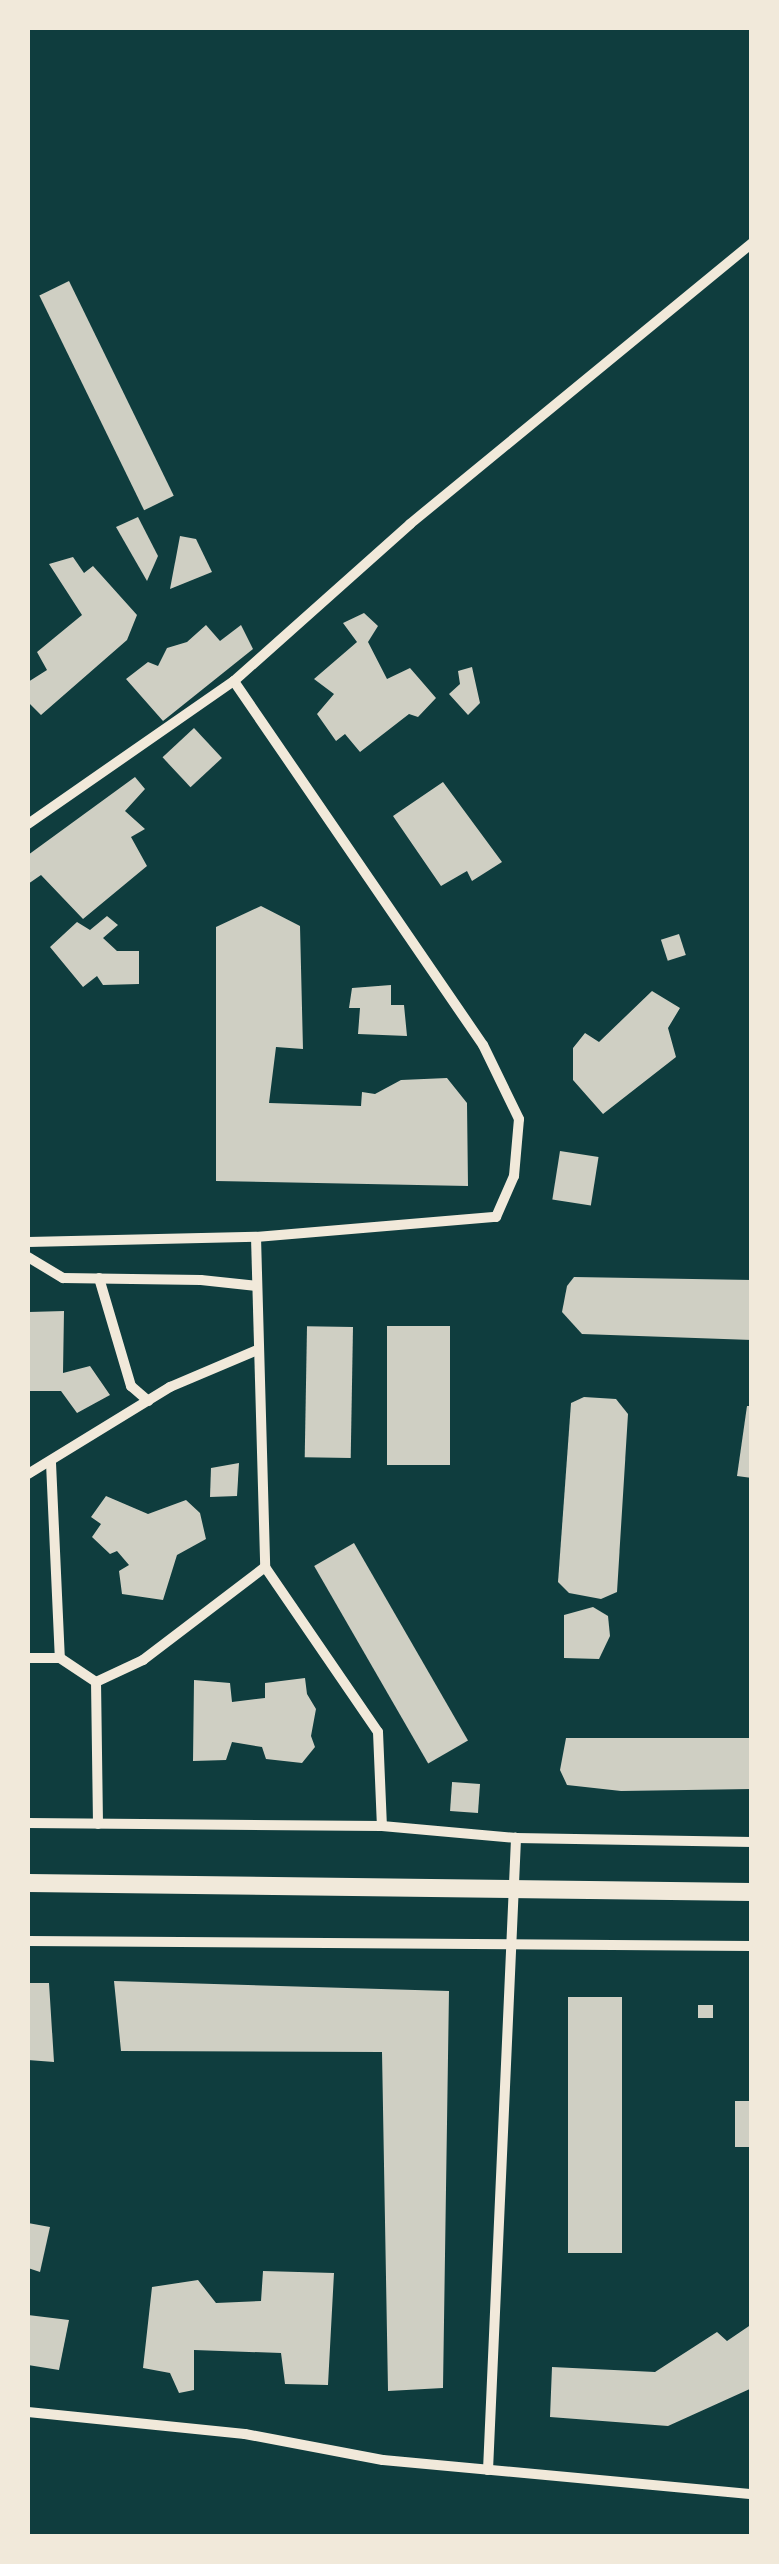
<!DOCTYPE html>
<html>
<head>
<meta charset="utf-8">
<style>
  body { margin:0 }
  #map { position:relative; width:779px; height:2564px; overflow:hidden; background:#0f3d3e; font-family:Overpass,sans-serif }
  div>[style] { position:absolute }
  .building>* { inset:0; background:#cfcfc3; transform-origin:0 0 }
  .minor>* { height:10px; margin:-5px; padding:0 5px; transform-origin:5px; border-radius:5px; background:#f1e9da }
  .tertiary>* { height:18px; margin:-9px; padding:0 9px; transform-origin:9px; border-radius:9px; background:#f1e9da }
  span { translate:-50% -50%; white-space:nowrap; text-align:center; line-height:1.15; -webkit-text-stroke:9px #f1e9da; paint-order:stroke }
  .frame { position:absolute; inset:0; border:30px solid #f1e9da; pointer-events:none }
</style>
</head>
<body>
<div id="map">
  <div class="building">
    <i style="left:69px;top:281px;width:239px;height:33px;rotate:64deg"></i>
    <i style="clip-path:polygon(138px 517px,158px 556px,147px 581px,116px 527px)"></i>
    <i style="clip-path:polygon(180px 536px,196px 539px,212px 572px,170px 589px)"></i>
    <i style="clip-path:polygon(73px 557px,84px 573px,93px 566px,137px 615px,127px 640px,41px 715px,28px 702px,28px 682px,47px 670px,37px 652px,82px 615px,49px 564px)"></i>
    <i style="clip-path:polygon(364px 613px,378px 626px,368px 642px,387px 679px,410px 668px,436px 698px,418px 717px,409px 714px,360px 752px,345px 734px,336px 741px,317px 714px,334px 694px,314px 679px,357px 642px,343px 623px)"></i>
    <i style="clip-path:polygon(206px 625px,220px 641px,241px 625px,253px 649px,163px 721px,126px 679px,148px 662px,158px 666px,167px 648px,187px 642px)"></i>
    <i style="clip-path:polygon(472px 667px,480px 703px,468px 715px,449px 694px,460px 684px,458px 671px)"></i>
    <i style="left:194px;top:728px;width:41px;height:43px;rotate:47deg"></i>
    <i style="clip-path:polygon(135px 777px,145px 789px,125px 811px,145px 829px,131px 837px,147px 866px,83px 919px,41px 875px,28px 884px,28px 855px)"></i>
    <i style="clip-path:polygon(443px 782px,502px 862px,472px 881px,467px 871px,441px 886px,393px 816px)"></i>
    <i style="clip-path:polygon(261px 906px,300px 926px,303px 1049px,276px 1047px,269px 1103px,361px 1106px,362px 1092px,375px 1094px,401px 1080px,447px 1078px,467px 1103px,468px 1186px,216px 1181px,216px 927px)"></i>
    <i style="clip-path:polygon(107px 916px,118px 925px,103px 938px,117px 951px,139px 951px,139px 984px,103px 985px,97px 976px,83px 987px,50px 947px,77px 922px,90px 930px)"></i>
    <i style="left:679px;top:934px;width:22px;height:19px;rotate:72deg"></i>
    <i style="clip-path:polygon(391px 985px,391px 1005px,404px 1005px,407px 1036px,358px 1034px,360px 1008px,349px 1008px,352px 988px)"></i>
    <i style="clip-path:polygon(652px 991px,680px 1008px,668px 1028px,676px 1057px,603px 1114px,573px 1080px,573px 1048px,585px 1033px,599px 1042px)"></i>
    <i style="left:560px;top:1151px;width:39px;height:49px;rotate:9deg"></i>
    <i style="clip-path:polygon(574px 1277px,752px 1280px,752px 1340px,582px 1334px,562px 1312px,567px 1286px)"></i>
    <i style="clip-path:polygon(64px 1311px,63px 1373px,90px 1366px,110px 1395px,77px 1413px,61px 1391px,28px 1391px,29px 1312px)"></i>
    <i style="left:450px;top:1326px;width:139px;height:63px;rotate:90deg"></i>
    <i style="left:353px;top:1327px;width:131px;height:46px;rotate:91deg"></i>
    <i style="clip-path:polygon(584px 1397px,616px 1399px,628px 1414px,617px 1592px,601px 1599px,569px 1593px,558px 1582px,571px 1403px)"></i>
    <i style="clip-path:polygon(747px 1406px,752px 1406px,752px 1478px,737px 1476px)"></i>
    <i style="clip-path:polygon(239px 1463px,237px 1496px,210px 1497px,211px 1468px)"></i>
    <i style="clip-path:polygon(106px 1496px,148px 1514px,186px 1500px,200px 1513px,206px 1539px,177px 1555px,163px 1600px,122px 1594px,119px 1571px,129px 1565px,117px 1551px,110px 1554px,92px 1537px,101px 1524px,91px 1517px)"></i>
    <i style="left:354px;top:1543px;width:228px;height:46px;rotate:60deg"></i>
    <i style="clip-path:polygon(593px 1607px,608px 1616px,610px 1636px,599px 1659px,564px 1658px,564px 1615px)"></i>
    <i style="clip-path:polygon(305px 1678px,307px 1694px,316px 1709px,311px 1736px,315px 1747px,302px 1763px,266px 1759px,262px 1747px,232px 1742px,226px 1760px,193px 1761px,194px 1680px,230px 1683px,232px 1702px,265px 1698px,265px 1683px)"></i>
    <i style="clip-path:polygon(566px 1738px,752px 1738px,752px 1789px,621px 1791px,567px 1785px,560px 1770px)"></i>
    <i style="left:480px;top:1784px;width:29px;height:28px;rotate:94deg"></i>
    <i style="clip-path:polygon(114px 1981px,449px 1991px,443px 2388px,388px 2391px,382px 2052px,121px 2051px)"></i>
    <i style="clip-path:polygon(28px 1983px,49px 1983px,54px 2062px,28px 2060px)"></i>
    <i style="left:568px;top:1997px;width:54px;height:256px"></i>
    <i style="left:698px;top:2005px;width:15px;height:13px"></i>
    <i style="left:735px;top:2101px;width:17px;height:46px"></i>
    <i style="clip-path:polygon(28px 2223px,50px 2227px,40px 2272px,28px 2268px)"></i>
    <i style="clip-path:polygon(263px 2271px,334px 2273px,328px 2385px,285px 2384px,281px 2353px,194px 2350px,194px 2390px,179px 2393px,170px 2373px,143px 2368px,152px 2287px,198px 2280px,216px 2303px,261px 2301px)"></i>
    <i style="clip-path:polygon(28px 2315px,69px 2320px,59px 2370px,28px 2365px)"></i>
    <i style="clip-path:polygon(752px 2324px,752px 2388px,668px 2426px,550px 2417px,552px 2367px,655px 2372px,717px 2332px,727px 2341px)"></i>
  </div>
  <div class="minor">
    <i style="left:28px;top:824px;width:251px;rotate:-34.8deg"></i>
    <i style="left:234px;top:681px;width:236px;rotate:-41.7deg"></i>
    <i style="left:410px;top:524px;width:443px;rotate:-39.4deg"></i>
    <i style="left:256px;top:1237px;width:330px;rotate:88.4deg"></i>
    <i style="left:265px;top:1567px;width:200px;rotate:55.6deg"></i>
    <i style="left:378px;top:1732px;width:94px;rotate:87.6deg"></i>
    <i style="left:28px;top:1242px;width:228px;rotate:-1.3deg"></i>
    <i style="left:256px;top:1237px;width:241px;rotate:-4.8deg"></i>
    <i style="left:496px;top:1217px;width:45px;rotate:-66.3deg"></i>
    <i style="left:514px;top:1176px;width:57px;rotate:-85deg"></i>
    <i style="left:519px;top:1119px;width:82px;rotate:-115.9deg"></i>
    <i style="left:483px;top:1045px;width:441px;rotate:-124.4deg"></i>
    <i style="left:28px;top:1257px;width:41px;rotate:31deg"></i>
    <i style="left:63px;top:1278px;width:138px;rotate:0.8deg"></i>
    <i style="left:201px;top:1280px;width:56px;rotate:6.1deg"></i>
    <i style="left:99px;top:1278px;width:113px;rotate:73.5deg"></i>
    <i style="left:131px;top:1386px;width:23px;rotate:41deg"></i>
    <i style="left:51px;top:1463px;width:195px;rotate:87.4deg"></i>
    <i style="left:60px;top:1658px;width:43px;rotate:33.7deg"></i>
    <i style="left:28px;top:1474px;width:167px;rotate:-31.5deg"></i>
    <i style="left:170px;top:1387px;width:95px;rotate:-23deg"></i>
    <i style="left:28px;top:1658px;width:32px"></i>
    <i style="left:28px;top:1823px;width:354px;rotate:0.5deg"></i>
    <i style="left:382px;top:1826px;width:135px;rotate:5.1deg"></i>
    <i style="left:516px;top:1838px;width:236px;rotate:1deg"></i>
    <i style="left:98px;top:1824px;width:142px;rotate:-90.8deg"></i>
    <i style="left:96px;top:1682px;width:52px;rotate:-25.1deg"></i>
    <i style="left:143px;top:1660px;width:153px;rotate:-37.3deg"></i>
    <i style="left:28px;top:1941px;width:724px;rotate:0.4deg"></i>
    <i style="left:28px;top:2412px;width:218px;rotate:5.8deg"></i>
    <i style="left:245px;top:2434px;width:140px;rotate:10.7deg"></i>
    <i style="left:383px;top:2460px;width:371px;rotate:5.3deg"></i>
    <i style="left:488px;top:2470px;width:633px;rotate:-87.46deg"></i>
  </div>
  <div class="tertiary">
    <i style="left:28px;top:1883px;width:724px;rotate:0.71deg"></i>
  </div>
  <div class="frame"></div>
</div>
</body>
</html>
